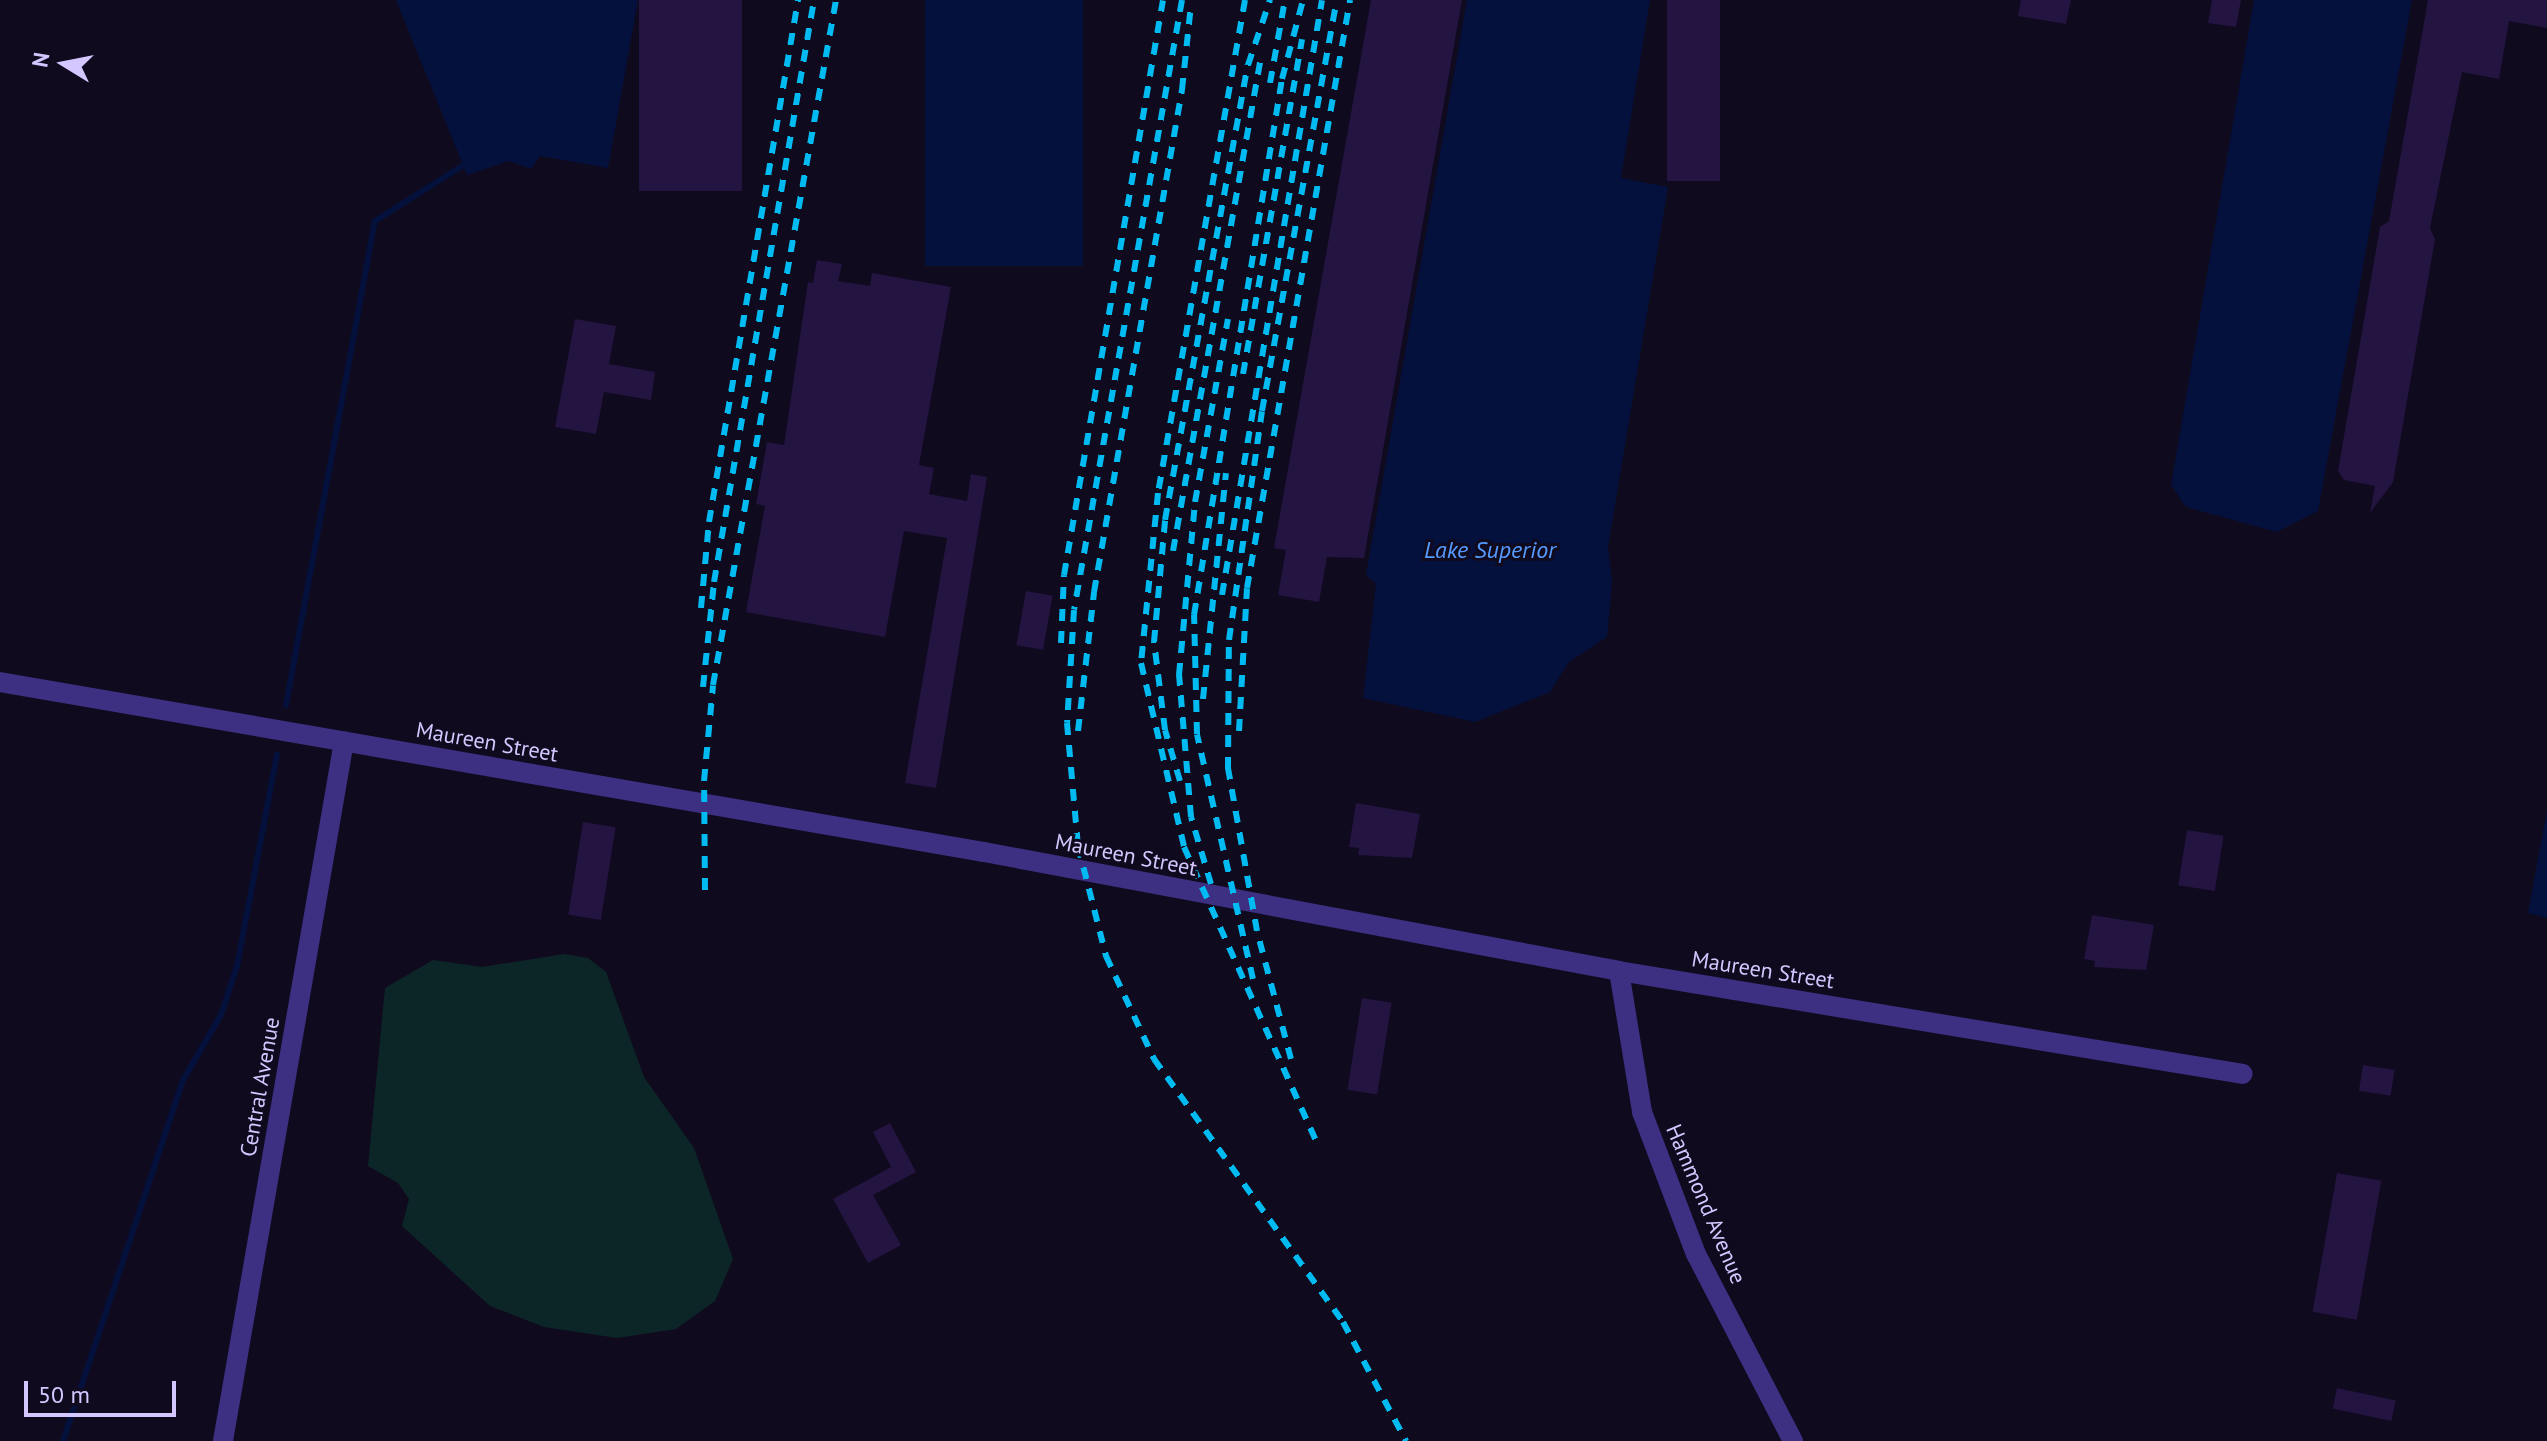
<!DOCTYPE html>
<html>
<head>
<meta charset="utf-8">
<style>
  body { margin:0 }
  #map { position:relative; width:2547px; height:1441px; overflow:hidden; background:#100a1e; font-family:"PT Sans",sans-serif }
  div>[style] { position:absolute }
  .green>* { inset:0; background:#0c2628 }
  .water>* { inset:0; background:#04113d; transform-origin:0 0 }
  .stream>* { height:6px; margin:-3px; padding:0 3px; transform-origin:3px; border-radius:3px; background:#04113d }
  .building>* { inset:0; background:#231441; transform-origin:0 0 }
  .street>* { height:20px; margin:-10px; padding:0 10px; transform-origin:10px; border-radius:10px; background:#3d2f82 }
  .rail>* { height:6px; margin-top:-3px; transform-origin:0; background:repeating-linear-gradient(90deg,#00bbf2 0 12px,transparent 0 22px) }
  span { translate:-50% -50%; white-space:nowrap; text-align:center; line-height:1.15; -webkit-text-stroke:6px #100a1e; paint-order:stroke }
  .street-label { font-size:22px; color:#d4c7ff }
  .water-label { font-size:24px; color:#559aff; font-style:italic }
  .north { position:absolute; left:24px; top:24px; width:80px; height:80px; -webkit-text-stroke:6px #100a1e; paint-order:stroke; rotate:280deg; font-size:22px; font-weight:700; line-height:32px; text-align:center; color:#d4c7ff }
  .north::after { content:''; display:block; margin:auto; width:28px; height:36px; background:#d4c7ff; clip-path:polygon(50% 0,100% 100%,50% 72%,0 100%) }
  .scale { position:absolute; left:24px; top:1381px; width:152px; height:36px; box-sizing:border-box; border:4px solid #d4c7ff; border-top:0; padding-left:10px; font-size:24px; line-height:28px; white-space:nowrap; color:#d4c7ff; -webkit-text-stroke:6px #100a1e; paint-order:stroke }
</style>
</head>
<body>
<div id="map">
  <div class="green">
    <i style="clip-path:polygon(564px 954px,588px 958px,606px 972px,644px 1077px,694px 1148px,733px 1259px,715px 1301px,676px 1329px,617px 1338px,544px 1327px,490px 1306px,402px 1226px,409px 1199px,398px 1183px,368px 1166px,385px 988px,433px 960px,482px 967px)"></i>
  </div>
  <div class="water">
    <i style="clip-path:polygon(396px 0,638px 0,608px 168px,540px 156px,531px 169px,509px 161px,467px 175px)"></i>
    <i style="left:925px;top:0;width:158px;height:266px"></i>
    <i style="clip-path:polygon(1467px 0,1650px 0,1621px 178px,1668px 187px,1608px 547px,1612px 582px,1607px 637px,1569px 662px,1550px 692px,1475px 722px,1363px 698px,1376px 584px,1366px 575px)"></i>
    <i style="clip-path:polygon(2254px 0,2412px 0,2318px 511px,2277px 532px,2186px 507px,2171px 485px)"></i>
    <i style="clip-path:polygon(2547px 810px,2547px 918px,2528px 913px)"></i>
  </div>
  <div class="stream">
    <i style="left:286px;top:705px;width:492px;rotate:-79.6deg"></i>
    <i style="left:375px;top:221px;width:103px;rotate:-32.3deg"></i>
    <i style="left:63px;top:1441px;width:380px;rotate:-71.6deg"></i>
    <i style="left:183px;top:1080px;width:75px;rotate:-59.7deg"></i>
    <i style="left:221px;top:1015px;width:52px;rotate:-71.9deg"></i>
    <i style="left:237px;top:966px;width:215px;rotate:-79.3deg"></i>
  </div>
  <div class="building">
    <i style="left:639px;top:0;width:103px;height:191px"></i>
    <i style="clip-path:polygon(1371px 0,1462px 0,1364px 558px,1327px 557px,1319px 602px,1278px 595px,1286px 550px,1274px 548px)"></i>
    <i style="left:1667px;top:0;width:53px;height:181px"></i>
    <i style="clip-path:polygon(2021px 0,2071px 0,2066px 24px,2018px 16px)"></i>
    <i style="clip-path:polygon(2212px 0,2241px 0,2236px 27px,2208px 23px)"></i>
    <i style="clip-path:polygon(2428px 0,2547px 0,2547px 28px,2509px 21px,2499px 79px,2462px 72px,2430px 228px,2435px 239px,2393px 482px,2370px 513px,2375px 486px,2344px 480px,2338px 471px,2380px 227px,2389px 221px)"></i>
    <i style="clip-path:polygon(817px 260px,842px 264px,838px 281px,870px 286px,872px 273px,951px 287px,919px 465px,934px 468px,929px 494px,967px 501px,971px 474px,987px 477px,936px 788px,905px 783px,947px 538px,904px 531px,885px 637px,746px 612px,765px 506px,756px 504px,767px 442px,784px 445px,808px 282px,813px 283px)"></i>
    <i style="clip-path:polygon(575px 319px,616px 326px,609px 364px,655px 372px,651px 400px,604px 392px,596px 434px,555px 427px)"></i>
    <i style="left:1026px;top:591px;width:27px;height:55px;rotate:10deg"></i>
    <i style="clip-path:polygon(1356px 803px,1420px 814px,1412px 858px,1358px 855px,1359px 848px,1349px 847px)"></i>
    <i style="left:583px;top:822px;width:33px;height:94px;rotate:9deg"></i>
    <i style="left:2187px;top:830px;width:37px;height:56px;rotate:9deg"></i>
    <i style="clip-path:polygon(2092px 915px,2154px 925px,2146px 970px,2094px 967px,2095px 961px,2084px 959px)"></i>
    <i style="left:1362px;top:998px;width:30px;height:93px;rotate:9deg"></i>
    <i style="left:2363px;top:1065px;width:32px;height:26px;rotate:9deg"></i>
    <i style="clip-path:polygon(890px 1123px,916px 1172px,873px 1195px,901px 1245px,868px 1263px,833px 1199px,891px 1167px,873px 1132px)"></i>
    <i style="left:2337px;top:1173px;width:45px;height:141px;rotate:10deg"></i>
    <i style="left:2337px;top:1388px;width:60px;height:21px;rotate:12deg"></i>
  </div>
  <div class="street">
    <i style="left:0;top:682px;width:999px;rotate:9.8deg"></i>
    <i style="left:984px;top:852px;width:646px;rotate:10.61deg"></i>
    <i style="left:1619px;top:971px;width:632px;rotate:9.37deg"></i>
    <i style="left:1619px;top:971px;width:143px;rotate:80.7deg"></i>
    <i style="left:1642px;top:1112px;width:152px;rotate:69.2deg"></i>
    <i style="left:1696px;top:1254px;width:211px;rotate:62.6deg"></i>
    <i style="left:223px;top:1441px;width:710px;rotate:-80.19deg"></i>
  </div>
  <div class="rail">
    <i style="left:1182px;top:0;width:619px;rotate:100.04deg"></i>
    <i style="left:1074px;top:610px;width:113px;rotate:93.5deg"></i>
    <i style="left:1067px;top:723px;width:123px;rotate:84.9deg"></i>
    <i style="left:1078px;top:846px;width:114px;rotate:75.7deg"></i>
    <i style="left:1106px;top:956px;width:114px;rotate:65deg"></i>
    <i style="left:1154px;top:1059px;width:324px;rotate:54.3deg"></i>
    <i style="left:1343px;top:1322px;width:135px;rotate:62.1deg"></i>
    <i style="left:1245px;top:0;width:501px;rotate:100.01deg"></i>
    <i style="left:1158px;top:493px;width:171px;rotate:95.7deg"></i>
    <i style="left:1141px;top:663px;width:189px;rotate:76.8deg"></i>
    <i style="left:1184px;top:847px;width:325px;rotate:65.8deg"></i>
    <i style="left:1270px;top:83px;width:84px;rotate:-79.8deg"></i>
    <i style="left:1243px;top:374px;width:340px;rotate:-80deg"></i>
    <i style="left:1173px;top:551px;width:500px;rotate:-79.9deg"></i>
    <i style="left:1222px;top:595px;width:603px;rotate:-80.46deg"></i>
    <i style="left:701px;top:608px;width:86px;rotate:-84.7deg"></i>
    <i style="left:709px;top:522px;width:530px;rotate:-80.32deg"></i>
    <i style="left:1061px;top:643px;width:68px;rotate:-87.5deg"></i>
    <i style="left:1064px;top:575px;width:583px;rotate:-80.23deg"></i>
    <i style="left:703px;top:687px;width:106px;rotate:-84deg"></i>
    <i style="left:714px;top:582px;width:591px;rotate:-80.25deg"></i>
    <i style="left:1203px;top:699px;width:227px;rotate:-84.2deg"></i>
    <i style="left:1078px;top:731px;width:140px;rotate:-83.4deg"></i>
    <i style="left:1094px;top:592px;width:510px;rotate:-80.06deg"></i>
    <i style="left:1182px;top:90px;width:86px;rotate:-84deg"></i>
    <i style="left:1239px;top:731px;width:143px;rotate:-86.8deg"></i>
    <i style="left:1247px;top:588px;width:597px;rotate:-80.06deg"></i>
    <i style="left:1180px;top:781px;width:53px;rotate:-106.4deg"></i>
    <i style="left:1165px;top:730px;width:89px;rotate:-97.1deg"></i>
    <i style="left:1154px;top:642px;width:122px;rotate:-84.8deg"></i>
    <i style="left:1165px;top:520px;width:463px;rotate:-79.7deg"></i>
    <i style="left:1248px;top:65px;width:69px;rotate:-71.3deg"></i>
    <i style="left:1211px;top:884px;width:70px;rotate:-106.6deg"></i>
    <i style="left:1191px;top:817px;width:143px;rotate:-94.8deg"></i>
    <i style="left:1179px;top:675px;width:174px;rotate:-84.7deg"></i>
    <i style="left:1195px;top:502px;width:186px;rotate:-79.8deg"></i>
    <i style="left:705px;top:890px;width:109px;rotate:-90.5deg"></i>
    <i style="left:704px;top:781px;width:96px;rotate:-84.6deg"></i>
    <i style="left:713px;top:685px;width:696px;rotate:-79.82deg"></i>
    <i style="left:1253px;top:979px;width:251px;rotate:-102.9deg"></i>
    <i style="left:1197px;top:734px;width:119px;rotate:-91.4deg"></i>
    <i style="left:1194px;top:615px;width:543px;rotate:-80.68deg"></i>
    <i style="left:1282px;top:79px;width:82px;rotate:-75.1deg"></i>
    <i style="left:1291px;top:1059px;width:132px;rotate:-104.9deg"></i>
    <i style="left:1257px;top:931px;width:165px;rotate:-100.1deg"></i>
    <i style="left:1228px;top:769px;width:129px;rotate:-89.6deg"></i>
    <i style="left:1229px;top:640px;width:231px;rotate:-81.8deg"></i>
    <i style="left:1262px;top:411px;width:418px;rotate:-79.7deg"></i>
  </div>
  <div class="street-label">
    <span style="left:487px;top:742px;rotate:10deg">Maureen Street</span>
    <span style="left:1126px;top:855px;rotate:11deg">Maureen Street</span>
    <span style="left:1763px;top:970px;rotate:9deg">Maureen Street</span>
    <span style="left:260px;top:1087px;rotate:-80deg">Central Avenue</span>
    <span style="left:1706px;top:1204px;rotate:67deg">Hammond Avenue</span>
  </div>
  <div class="water-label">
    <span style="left:1490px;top:550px">Lake Superior</span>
  </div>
  <div class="north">N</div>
  <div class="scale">50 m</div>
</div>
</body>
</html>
